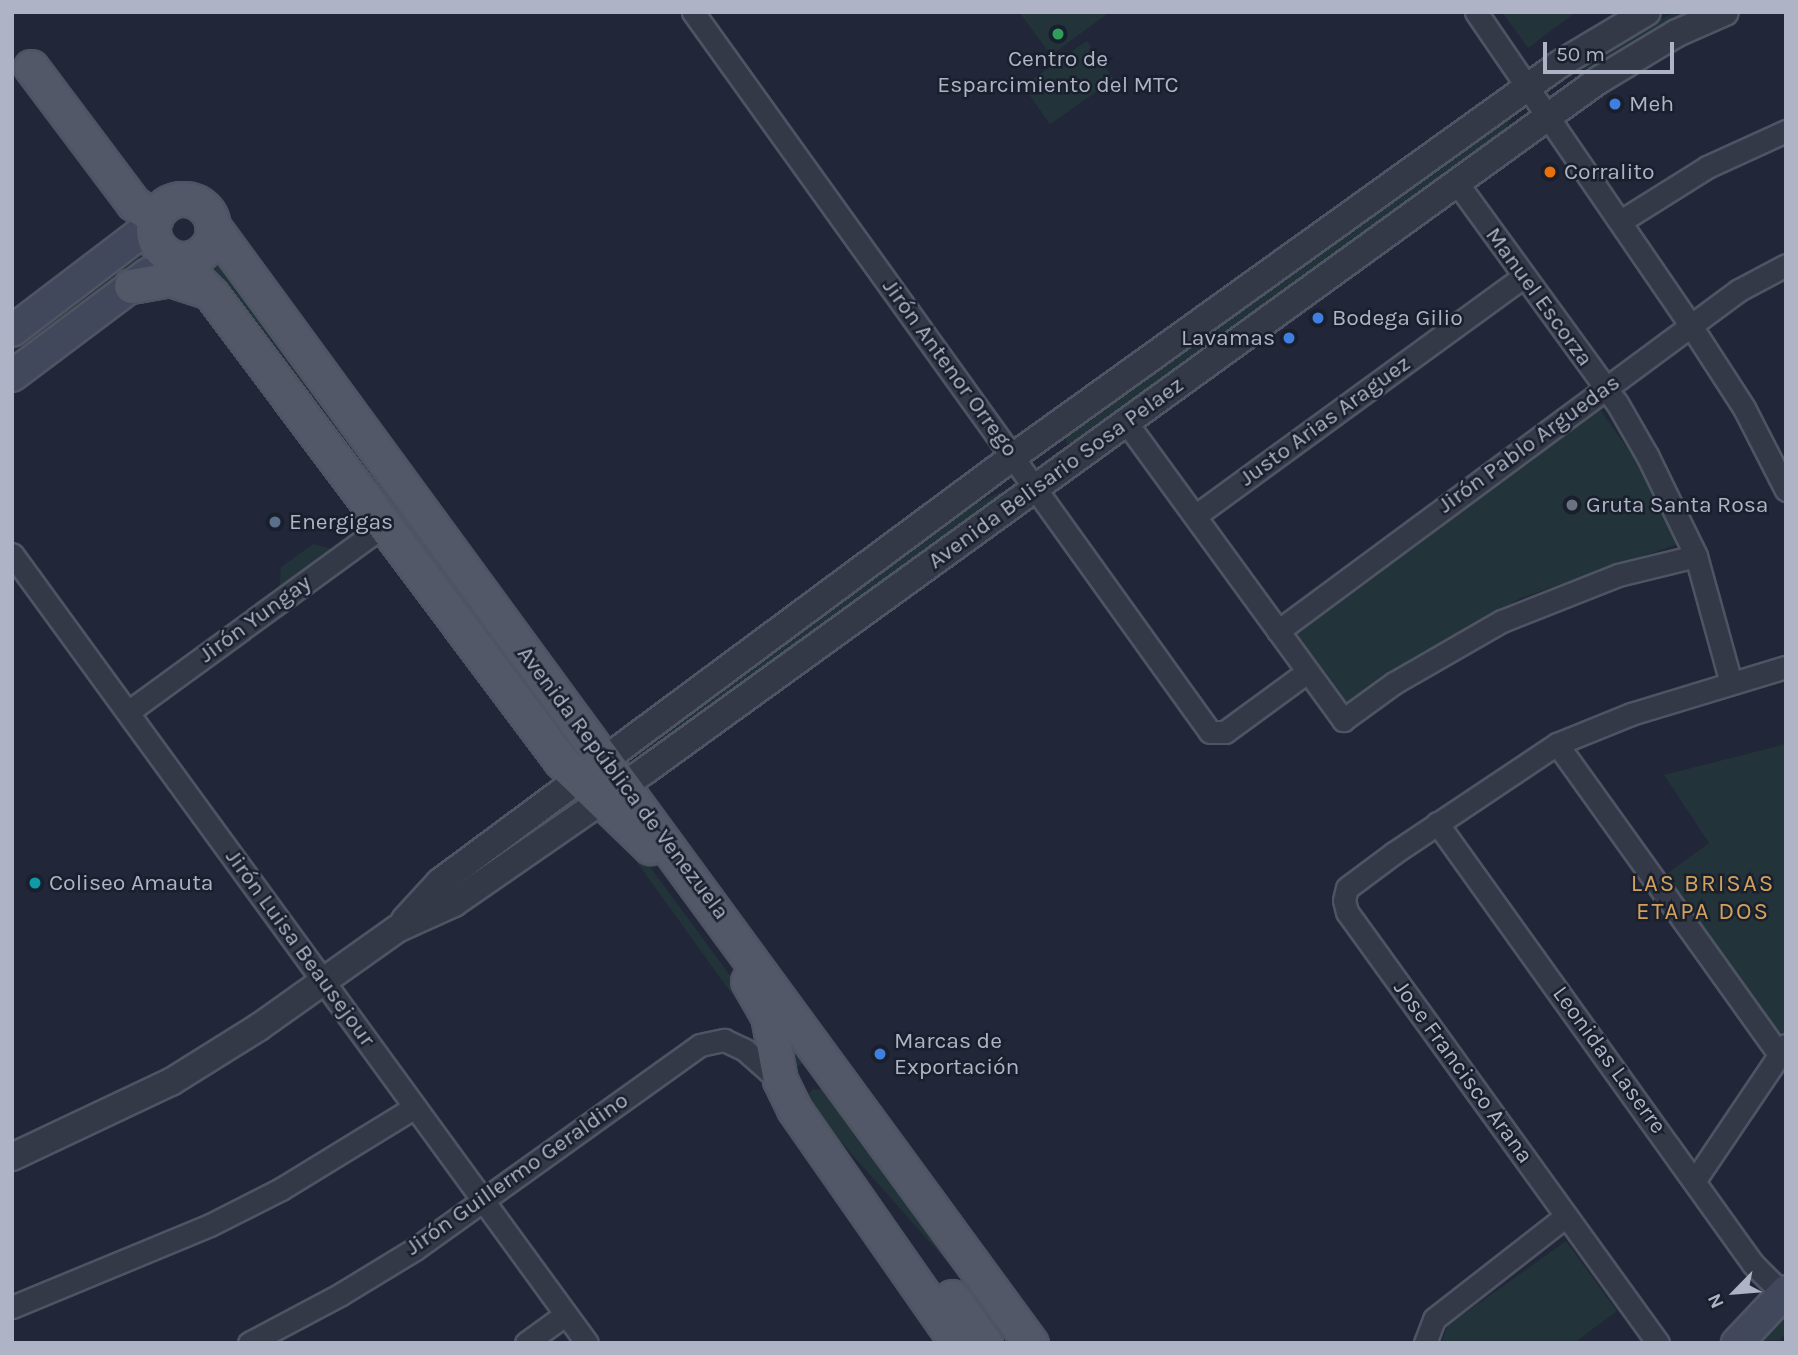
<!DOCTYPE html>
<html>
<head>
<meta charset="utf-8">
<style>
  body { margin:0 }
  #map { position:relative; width:1798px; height:1355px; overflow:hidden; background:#212738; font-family:Karla,sans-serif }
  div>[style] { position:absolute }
  .green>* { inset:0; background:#223339; transform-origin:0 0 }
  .roads { filter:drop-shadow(2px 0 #4e5463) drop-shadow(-2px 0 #4e5463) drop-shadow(0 2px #4e5463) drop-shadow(0 -2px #4e5463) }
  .minor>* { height:21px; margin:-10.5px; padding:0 10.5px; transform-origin:10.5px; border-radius:10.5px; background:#343948 }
  .tertiary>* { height:26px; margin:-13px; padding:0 13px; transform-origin:13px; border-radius:13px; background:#343948 }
  .secondary>* { height:30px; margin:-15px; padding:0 15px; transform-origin:15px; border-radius:15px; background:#42485b }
  .primary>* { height:33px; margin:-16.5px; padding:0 16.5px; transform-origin:16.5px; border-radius:16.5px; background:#525868 }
  .primary>.ring { margin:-16.5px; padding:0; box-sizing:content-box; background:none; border:33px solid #525868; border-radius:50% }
  .dots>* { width:19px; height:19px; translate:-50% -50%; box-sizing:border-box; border:4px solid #1a1f2d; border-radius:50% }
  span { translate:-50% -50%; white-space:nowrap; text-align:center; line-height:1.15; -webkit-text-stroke:5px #1a1f2d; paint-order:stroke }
  .poi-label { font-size:23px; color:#aeb4c5 }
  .left { translate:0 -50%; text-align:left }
  .right { translate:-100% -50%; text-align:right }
  .street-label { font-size:23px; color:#aeb4c5 }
  .neighbourhood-label { font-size:24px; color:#d2a25c; letter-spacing:2px }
  .frame { position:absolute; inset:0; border:14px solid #aeb4c5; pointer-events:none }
  .north { position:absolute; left:1700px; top:1257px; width:70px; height:70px; -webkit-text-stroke:5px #1a1f2d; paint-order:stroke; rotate:245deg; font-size:19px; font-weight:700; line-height:28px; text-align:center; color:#aeb4c5 }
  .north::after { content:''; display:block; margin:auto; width:24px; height:32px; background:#aeb4c5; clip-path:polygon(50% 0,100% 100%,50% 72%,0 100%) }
  .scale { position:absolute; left:1543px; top:42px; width:131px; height:32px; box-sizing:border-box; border:4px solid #aeb4c5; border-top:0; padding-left:9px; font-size:21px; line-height:24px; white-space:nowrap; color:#aeb4c5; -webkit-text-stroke:5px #1a1f2d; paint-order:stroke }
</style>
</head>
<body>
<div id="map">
  <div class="green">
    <i style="clip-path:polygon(1019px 12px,1110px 12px,1051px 55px)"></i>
    <i style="clip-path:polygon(1502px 12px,1576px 12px,1528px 48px)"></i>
    <i style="clip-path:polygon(1676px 12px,1693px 12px,1573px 76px,1640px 29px)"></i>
    <i style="left:1087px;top:41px;width:47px;height:78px;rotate:55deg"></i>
    <i style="clip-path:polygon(1511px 119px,1500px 137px,1071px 449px,1064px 438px,1493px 126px)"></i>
    <i style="clip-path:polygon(147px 248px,152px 254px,147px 261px,12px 360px,12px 345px)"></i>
    <i style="clip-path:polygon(215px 256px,569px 740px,568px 743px,220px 277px,211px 264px)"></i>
    <i style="clip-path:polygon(1597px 405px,1650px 481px,1678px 544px,1521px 598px,1410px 659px,1346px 705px,1291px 633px)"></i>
    <i style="clip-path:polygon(1004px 490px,982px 515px,643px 759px,636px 749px,968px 508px)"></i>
    <i style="clip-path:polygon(313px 544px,335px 550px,279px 591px,281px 567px)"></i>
    <i style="clip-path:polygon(1786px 744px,1786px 1032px,1784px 1033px,1772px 1031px,1664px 876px,1709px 843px,1664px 775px)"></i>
    <i style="clip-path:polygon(620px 839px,631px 841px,779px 1042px,799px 1053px,804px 1062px,789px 1073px)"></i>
    <i style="clip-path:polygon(813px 1089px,828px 1090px,967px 1284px,809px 1106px,808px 1094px)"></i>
    <i style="clip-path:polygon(1566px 1241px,1617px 1311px,1574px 1343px,1441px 1343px,1448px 1325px)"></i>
    <i style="clip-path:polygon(1786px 1299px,1786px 1332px,1780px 1340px,1737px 1343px)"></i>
  </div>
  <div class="roads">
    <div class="minor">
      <i style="left:693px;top:12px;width:886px;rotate:54.32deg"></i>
      <i style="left:1210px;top:732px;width:15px"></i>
      <i style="left:1225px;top:732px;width:102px;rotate:-36.2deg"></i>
      <i style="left:1476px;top:12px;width:381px;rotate:55.6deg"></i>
      <i style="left:1691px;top:326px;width:98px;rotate:57.1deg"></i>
      <i style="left:1744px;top:408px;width:92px;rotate:62.9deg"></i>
      <i style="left:1457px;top:183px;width:272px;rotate:54deg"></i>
      <i style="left:1617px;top:403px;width:62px;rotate:60.1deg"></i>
      <i style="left:1648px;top:457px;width:110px;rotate:64.1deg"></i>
      <i style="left:1696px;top:556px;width:132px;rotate:74.6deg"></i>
      <i style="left:1621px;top:221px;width:102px;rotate:-32.1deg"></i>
      <i style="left:1707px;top:167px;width:87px;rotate:-24.5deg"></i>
      <i style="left:1126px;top:422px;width:369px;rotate:53.9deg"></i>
      <i style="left:1343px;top:720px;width:63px;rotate:-36deg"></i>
      <i style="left:1394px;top:683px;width:125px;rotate:-29.9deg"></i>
      <i style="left:1502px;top:621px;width:125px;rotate:-21.6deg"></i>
      <i style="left:1618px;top:575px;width:80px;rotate:-13.7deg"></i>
      <i style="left:1195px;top:516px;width:407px;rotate:-36.1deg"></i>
      <i style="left:12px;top:554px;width:976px;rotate:53.92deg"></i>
      <i style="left:1278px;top:631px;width:573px;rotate:-36.49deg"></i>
      <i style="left:1739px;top:290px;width:53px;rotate:-28deg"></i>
      <i style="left:128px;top:712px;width:316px;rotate:-36.1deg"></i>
      <i style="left:1557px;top:744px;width:381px;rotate:54.4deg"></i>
      <i style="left:1437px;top:823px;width:543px;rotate:54.38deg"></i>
      <i style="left:1753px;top:1264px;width:42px;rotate:45deg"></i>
      <i style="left:1695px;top:1180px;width:163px;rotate:-56deg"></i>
      <i style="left:12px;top:1307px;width:214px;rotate:-22.5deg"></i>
      <i style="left:210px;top:1225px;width:80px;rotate:-26.9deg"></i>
      <i style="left:281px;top:1189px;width:157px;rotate:-31.5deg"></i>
      <i style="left:249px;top:1343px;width:104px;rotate:-28deg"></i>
      <i style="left:341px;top:1294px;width:87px;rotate:-31.3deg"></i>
      <i style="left:415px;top:1249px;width:350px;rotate:-35.6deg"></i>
      <i style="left:700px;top:1045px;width:25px;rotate:-12deg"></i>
      <i style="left:724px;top:1040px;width:23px;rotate:25deg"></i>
      <i style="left:745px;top:1050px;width:45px;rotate:41.4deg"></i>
      <i style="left:526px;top:1343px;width:49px;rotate:-35.9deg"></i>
      <i style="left:1425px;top:1343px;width:26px;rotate:-69deg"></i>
      <i style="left:1434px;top:1319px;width:167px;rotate:-38deg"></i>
      <i style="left:1658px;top:1343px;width:531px;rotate:-125.81deg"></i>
      <i style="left:1347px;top:912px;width:12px;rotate:-104deg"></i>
      <i style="left:1344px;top:900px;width:12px;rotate:-76deg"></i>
      <i style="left:1347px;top:888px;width:59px;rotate:-36.7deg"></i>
      <i style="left:1394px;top:853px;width:196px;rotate:-33.8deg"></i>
      <i style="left:1557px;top:744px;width:80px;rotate:-22.1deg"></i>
      <i style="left:1631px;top:714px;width:162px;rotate:-16.9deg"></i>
    </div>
    <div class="tertiary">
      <i style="left:405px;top:920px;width:52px;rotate:-47.4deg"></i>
      <i style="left:440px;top:882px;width:715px;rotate:-36.58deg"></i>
      <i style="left:1014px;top:456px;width:672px;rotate:-35.68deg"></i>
      <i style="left:1560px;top:64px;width:101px;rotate:-30.9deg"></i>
      <i style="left:12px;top:1157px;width:176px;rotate:-25.3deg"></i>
      <i style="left:171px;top:1082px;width:104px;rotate:-32deg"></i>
      <i style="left:259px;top:1027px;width:169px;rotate:-35.4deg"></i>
      <i style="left:397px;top:929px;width:63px;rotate:-24.5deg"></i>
      <i style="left:454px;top:903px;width:234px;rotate:-34.7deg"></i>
      <i style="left:646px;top:770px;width:1177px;rotate:-35.91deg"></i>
      <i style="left:1599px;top:80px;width:91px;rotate:-31.1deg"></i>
      <i style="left:1677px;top:33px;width:52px;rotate:-23.6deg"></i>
    </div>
    <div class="secondary">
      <i style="left:12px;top:331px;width:178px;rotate:-37.3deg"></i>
      <i style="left:12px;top:376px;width:171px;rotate:-36.9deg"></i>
      <i style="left:1737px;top:1343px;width:71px;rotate:-46.7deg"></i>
    </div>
    <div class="primary">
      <i style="left:31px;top:67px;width:170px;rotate:53.1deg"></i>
      <i style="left:133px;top:203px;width:27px;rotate:34deg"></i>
      <i class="ring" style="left:153px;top:199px;width:27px;height:27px"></i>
      <i style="left:212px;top:225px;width:1386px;rotate:53.78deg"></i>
      <i style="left:177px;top:259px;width:50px;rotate:45.8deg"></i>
      <i style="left:212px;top:295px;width:582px;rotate:53.17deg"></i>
      <i style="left:561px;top:761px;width:124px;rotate:44deg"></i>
      <i style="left:131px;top:286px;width:40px;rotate:-10deg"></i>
      <i style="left:170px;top:279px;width:38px;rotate:18deg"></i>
      <i style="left:748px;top:981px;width:40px;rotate:60.3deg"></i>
      <i style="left:768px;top:1016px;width:65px;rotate:79.4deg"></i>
      <i style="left:780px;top:1080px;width:32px;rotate:64deg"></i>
      <i style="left:794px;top:1109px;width:285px;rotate:55.1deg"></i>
      <i style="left:952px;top:1297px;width:57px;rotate:54.3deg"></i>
    </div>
  </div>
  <div class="dots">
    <i style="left:1058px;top:34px;background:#2e9e5b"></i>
    <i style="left:1615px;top:104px;background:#3f7fe0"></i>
    <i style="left:1550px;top:172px;background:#e8710a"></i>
    <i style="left:1318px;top:318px;background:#3f7fe0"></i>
    <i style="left:1289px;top:338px;background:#3f7fe0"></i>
    <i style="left:1572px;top:505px;background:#6b7280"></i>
    <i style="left:275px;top:522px;background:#5c6f8a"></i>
    <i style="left:35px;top:883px;background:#0f9aa8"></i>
    <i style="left:880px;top:1054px;background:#3f7fe0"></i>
  </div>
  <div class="poi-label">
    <span style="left:1058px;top:72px">Centro de<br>Esparcimiento del MTC</span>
    <span class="left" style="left:1629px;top:104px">Meh</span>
    <span class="left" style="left:1564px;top:172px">Corralito</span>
    <span class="left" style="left:1332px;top:318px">Bodega Gilio</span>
    <span class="right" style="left:1275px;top:338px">Lavamas</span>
    <span class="left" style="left:1586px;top:505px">Gruta Santa Rosa</span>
    <span class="left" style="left:289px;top:522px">Energigas</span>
    <span class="left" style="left:49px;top:883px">Coliseo Amauta</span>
    <span class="left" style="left:894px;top:1054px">Marcas de<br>Exportación</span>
  </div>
  <div class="street-label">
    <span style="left:1539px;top:297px;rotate:54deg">Manuel Escorza</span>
    <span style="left:950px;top:368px;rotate:54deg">Jirón Antenor Orrego</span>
    <span style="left:1325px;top:421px;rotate:-36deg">Justo Arias Araguez</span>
    <span style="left:1529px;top:444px;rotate:-36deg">Jirón Pablo Arguedas</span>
    <span style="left:1056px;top:473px;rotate:-36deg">Avenida Belisario Sosa Pelaez</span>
    <span style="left:255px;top:619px;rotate:-36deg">Jirón Yungay</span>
    <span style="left:623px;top:783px;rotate:53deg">Avenida República de Venezuela</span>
    <span style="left:300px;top:948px;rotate:54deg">Jirón Luisa Beausejour</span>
    <span style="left:1609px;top:1060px;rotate:54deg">Leonidas Laserre</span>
    <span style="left:1463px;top:1072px;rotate:54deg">Jose Francisco Arana</span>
    <span style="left:517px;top:1174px;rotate:-35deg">Jirón Guillermo Geraldino</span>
  </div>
  <div class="neighbourhood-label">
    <span style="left:1703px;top:898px">LAS BRISAS<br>ETAPA DOS</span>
  </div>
  <div class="frame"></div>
  <div class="north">N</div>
  <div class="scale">50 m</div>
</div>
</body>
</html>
